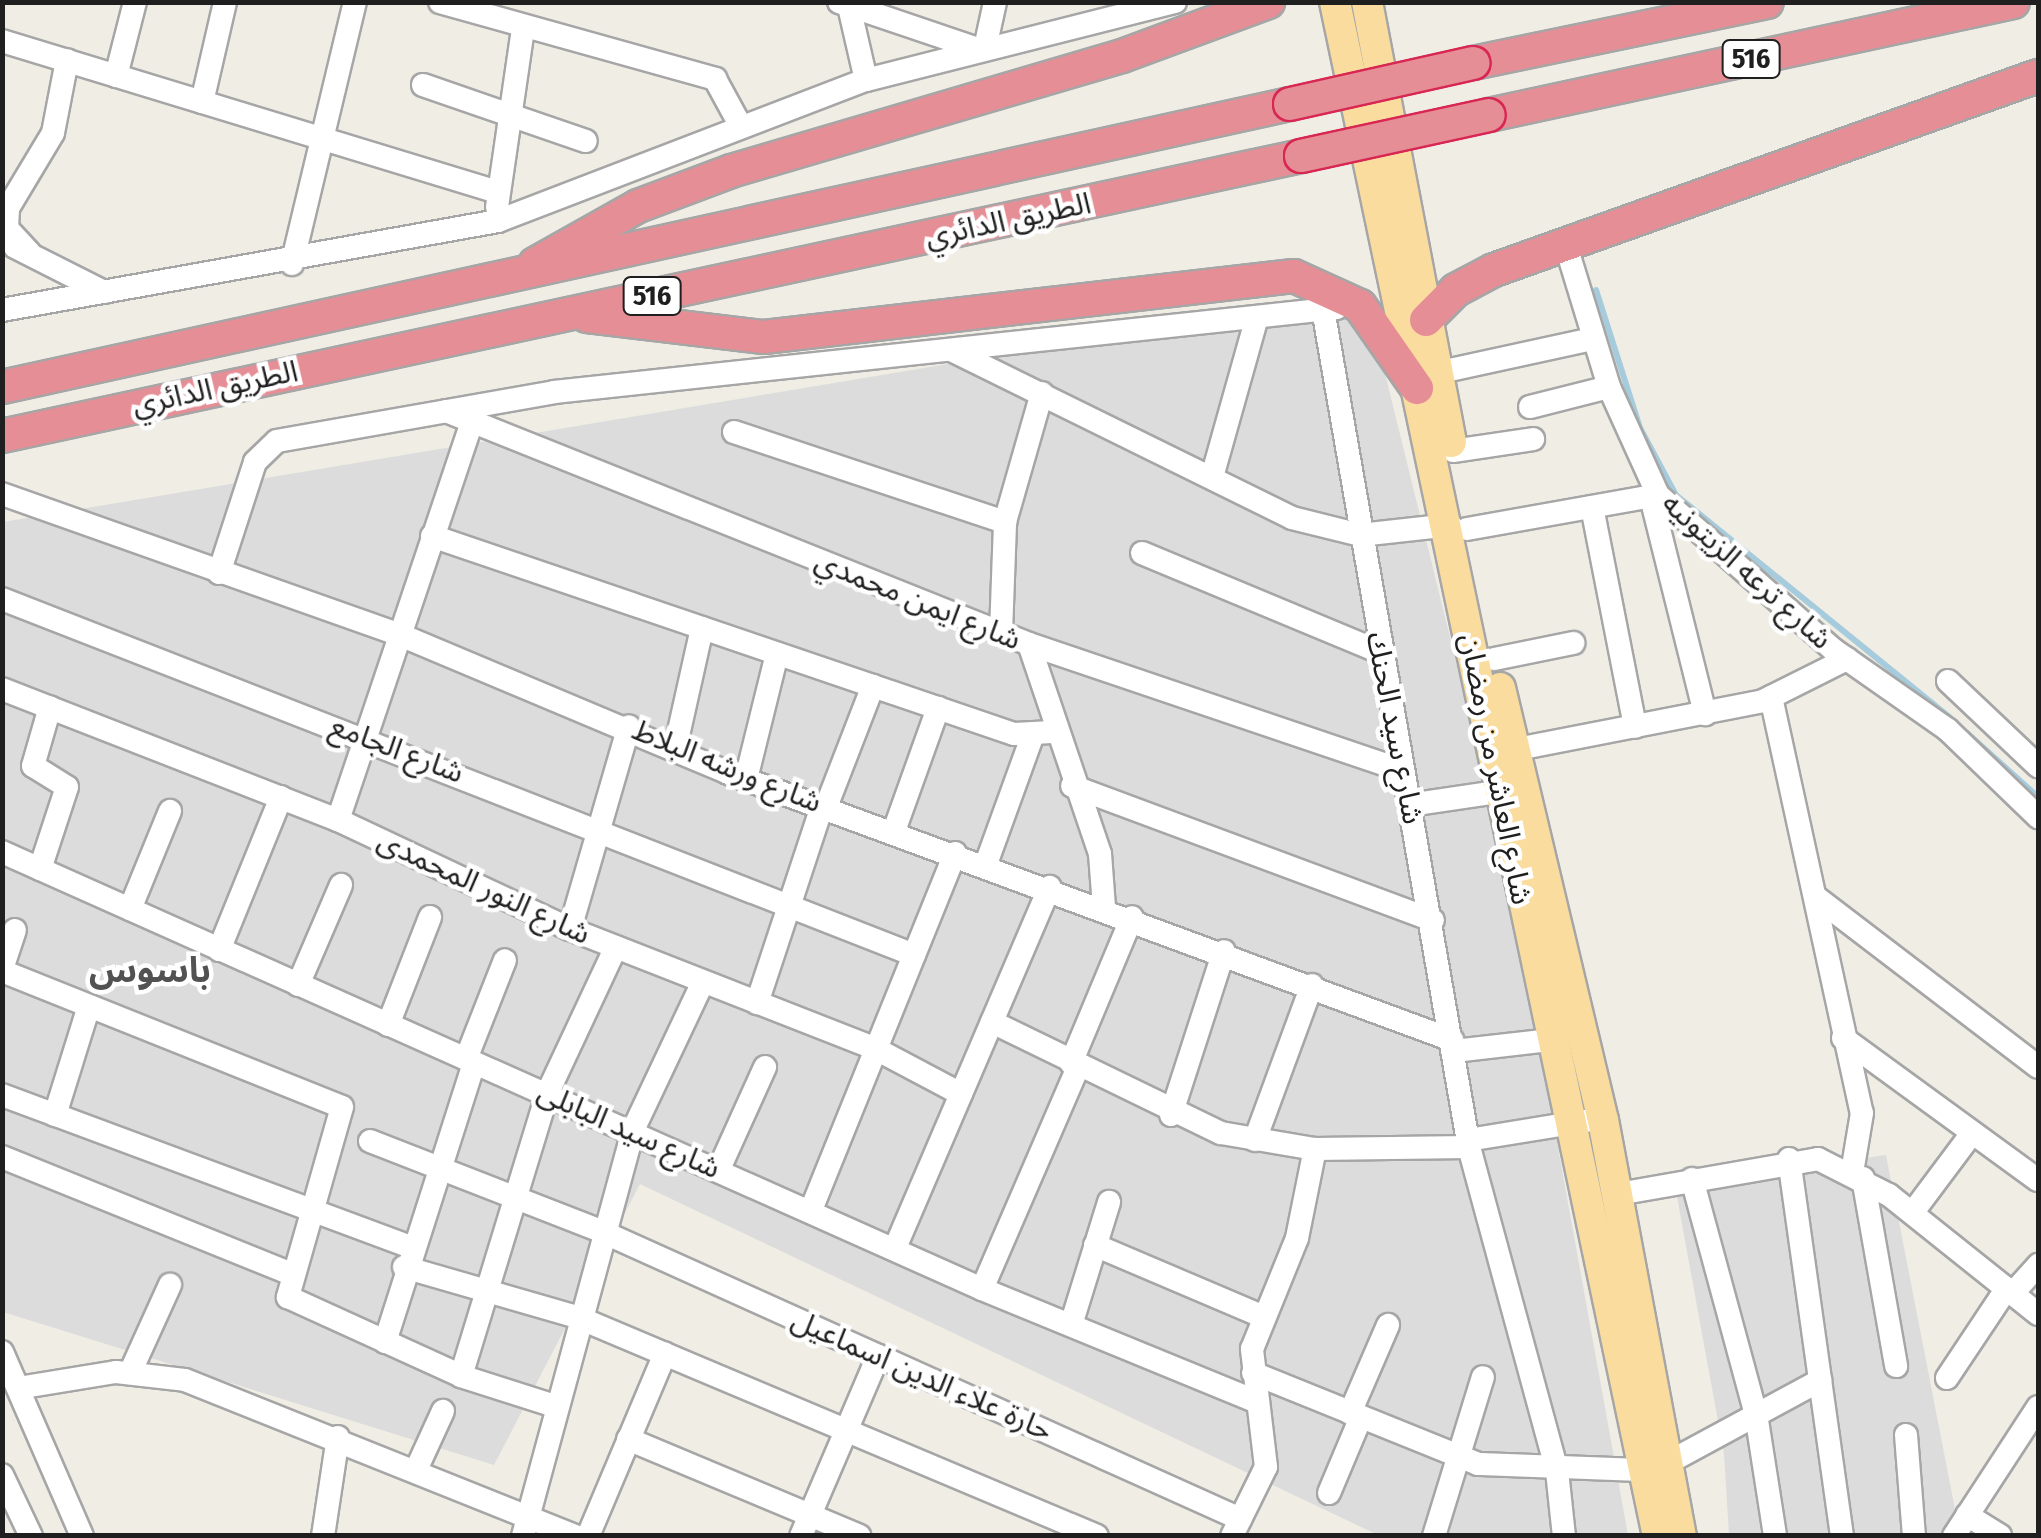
<!DOCTYPE html>
<html>
<head>
<meta charset="utf-8">
<style>
  body { margin:0 }
  #map { position:relative; width:2041px; height:1538px; overflow:hidden; background:#f0ede5; font-family:"Fira Sans Condensed","Noto Sans Arabic",sans-serif }
  div>[style] { position:absolute }
  .residential>* { inset:0; background:#dddcdc }
  .stream>* { height:6px; margin:-3px; padding:0 3px; transform-origin:3px; border-radius:3px; background:#a6cbdc }
  .roads { filter:drop-shadow(2px 0 #a6a6a6) drop-shadow(-2px 0 #a6a6a6) drop-shadow(0 2px #a6a6a6) drop-shadow(0 -2px #a6a6a6) }
  .minor>* { height:22px; margin:-11px; padding:0 11px; transform-origin:11px; border-radius:11px; background:#fff }
  .major>* { height:30px; margin:-15px; padding:0 15px; transform-origin:15px; border-radius:15px; background:#fadc9f }
  .highway>* { height:32px; margin:-16px; padding:0 16px; transform-origin:16px; border-radius:16px; background:#e68e96 }
  .bridges { filter:drop-shadow(2px 0 #d82753) drop-shadow(-2px 0 #d82753) drop-shadow(0 2px #d82753) drop-shadow(0 -2px #d82753) }
  .highway-bridge>* { height:32px; margin:-16px; padding:0 16px; transform-origin:16px; border-radius:16px; background:#e68e96 }
  span { translate:-50% -50%; white-space:nowrap; text-align:center; line-height:1.15; -webkit-text-stroke:9px #fff; paint-order:stroke }
  .shield-label span { padding:2px 8px; background:#fff; border:2px solid; border-radius:8px; -webkit-text-stroke-width:0 }
  .shield-label { font-size:28px; color:#1f1f1f; font-weight:700 }
  .street-label { font-size:30px; color:#1f1f1f }
  .quarter-label { font-size:35px; color:#525252; font-weight:700 }
  .frame { position:absolute; inset:0; border:5px solid #1f1f1f; pointer-events:none }
</style>
</head>
<body>
<div id="map">
  <div class="residential">
    <i style="clip-path:polygon(1325px 301px,1374px 329px,1509px 876px,1628px 1535px,1378px 1535px,640px 1184px,494px 1465px,3px 1312px,3px 522px)"></i>
    <i style="clip-path:polygon(1886px 1155px,1960px 1535px,1729px 1535px,1724px 1454px,1675px 1186px)"></i>
  </div>
  <div class="stream">
    <i style="left:1596px;top:290px;width:145px;rotate:72.3deg"></i>
    <i style="left:1640px;top:428px;width:76px;rotate:61.8deg"></i>
    <i style="left:1676px;top:495px;width:353px;rotate:39.1deg"></i>
    <i style="left:1967px;top:733px;width:96px;rotate:42deg"></i>
  </div>
  <div class="roads">
    <div class="minor">
      <i style="left:440px;top:2px;width:286px;rotate:15.6deg"></i>
      <i style="left:715px;top:79px;width:50px;rotate:61.4deg"></i>
      <i style="left:839px;top:2px;width:147px;rotate:18.7deg"></i>
      <i style="left:848px;top:2px;width:80px;rotate:77deg"></i>
      <i style="left:2px;top:41px;width:518px;rotate:16.96deg"></i>
      <i style="left:985px;top:48px;width:47px;rotate:-77.7deg"></i>
      <i style="left:116px;top:76px;width:76px;rotate:-75.6deg"></i>
      <i style="left:423px;top:85px;width:172px;rotate:19deg"></i>
      <i style="left:202px;top:102px;width:103px;rotate:-77deg"></i>
      <i style="left:497px;top:207px;width:181px;rotate:-81.7deg"></i>
      <i style="left:1566px;top:246px;width:147px;rotate:73deg"></i>
      <i style="left:1609px;top:387px;width:119px;rotate:65.6deg"></i>
      <i style="left:1658px;top:495px;width:235px;rotate:41.4deg"></i>
      <i style="left:1834px;top:650px;width:138px;rotate:35deg"></i>
      <i style="left:1947px;top:729px;width:127px;rotate:44deg"></i>
      <i style="left:15px;top:247px;width:100px;rotate:26.8deg"></i>
      <i style="left:29px;top:252px;width:33px;rotate:-133deg"></i>
      <i style="left:7px;top:228px;width:20px;rotate:-87deg"></i>
      <i style="left:8px;top:208px;width:87px;rotate:-59deg"></i>
      <i style="left:53px;top:133px;width:74px;rotate:-79.1deg"></i>
      <i style="left:292px;top:264px;width:269px;rotate:-76.5deg"></i>
      <i style="left:1323px;top:309px;width:851px;rotate:80.12deg"></i>
      <i style="left:1469px;top:1147px;width:336px;rotate:74.8deg"></i>
      <i style="left:1557px;top:1471px;width:65px;rotate:83.9deg"></i>
      <i style="left:2px;top:310px;width:504px;rotate:-10.17deg"></i>
      <i style="left:498px;top:221px;width:394px;rotate:-21deg"></i>
      <i style="left:866px;top:80px;width:319px;rotate:-14.2deg"></i>
      <i style="left:951px;top:350px;width:380px;rotate:26.2deg"></i>
      <i style="left:1292px;top:518px;width:70px;rotate:14deg"></i>
      <i style="left:1360px;top:535px;width:91px;rotate:-6.3deg"></i>
      <i style="left:1436px;top:373px;width:160px;rotate:-12.3deg"></i>
      <i style="left:1530px;top:407px;width:81px;rotate:-14.2deg"></i>
      <i style="left:446px;top:411px;width:628px;rotate:21.78deg"></i>
      <i style="left:1029px;top:644px;width:394px;rotate:18.7deg"></i>
      <i style="left:734px;top:432px;width:286px;rotate:18.4deg"></i>
      <i style="left:1453px;top:451px;width:81px;rotate:-8.5deg"></i>
      <i style="left:1212px;top:477px;width:166px;rotate:-74.3deg"></i>
      <i style="left:2px;top:494px;width:420px;rotate:19.5deg"></i>
      <i style="left:398px;top:634px;width:358px;rotate:22.8deg"></i>
      <i style="left:728px;top:773px;width:772px;rotate:20.24deg"></i>
      <i style="left:1651px;top:497px;width:224px;rotate:76deg"></i>
      <i style="left:1592px;top:507px;width:224px;rotate:78.9deg"></i>
      <i style="left:1467px;top:529px;width:194px;rotate:-10.1deg"></i>
      <i style="left:432px;top:536px;width:615px;rotate:18.79deg"></i>
      <i style="left:1014px;top:734px;width:38px;rotate:-3deg"></i>
      <i style="left:1142px;top:553px;width:258px;rotate:22.6deg"></i>
      <i style="left:219px;top:573px;width:117px;rotate:-72deg"></i>
      <i style="left:255px;top:462px;width:30px;rotate:-44deg"></i>
      <i style="left:277px;top:441px;width:281px;rotate:-10deg"></i>
      <i style="left:554px;top:392px;width:787px;rotate:-6.12deg"></i>
      <i style="left:2px;top:599px;width:979px;rotate:21.32deg"></i>
      <i style="left:1001px;top:633px;width:111px;rotate:-87.9deg"></i>
      <i style="left:1005px;top:522px;width:134px;rotate:-74deg"></i>
      <i style="left:1029px;top:644px;width:222px;rotate:71.3deg"></i>
      <i style="left:1100px;top:854px;width:53px;rotate:85.7deg"></i>
      <i style="left:1494px;top:659px;width:81px;rotate:-11.4deg"></i>
      <i style="left:1948px;top:681px;width:124px;rotate:43.4deg"></i>
      <i style="left:2px;top:689px;width:361px;rotate:21.3deg"></i>
      <i style="left:338px;top:820px;width:256px;rotate:25.2deg"></i>
      <i style="left:570px;top:929px;width:329px;rotate:21.4deg"></i>
      <i style="left:876px;top:1049px;width:96px;rotate:27.9deg"></i>
      <i style="left:1771px;top:697px;width:426px;rotate:77.7deg"></i>
      <i style="left:1862px;top:1113px;width:61px;rotate:99.5deg"></i>
      <i style="left:675px;top:749px;width:124px;rotate:-77.4deg"></i>
      <i style="left:1512px;top:750px;width:256px;rotate:-11deg"></i>
      <i style="left:1763px;top:701px;width:94px;rotate:-26.6deg"></i>
      <i style="left:746px;top:779px;width:129px;rotate:-76.1deg"></i>
      <i style="left:1072px;top:786px;width:385px;rotate:20.4deg"></i>
      <i style="left:1409px;top:805px;width:89px;rotate:-8.4deg"></i>
      <i style="left:826px;top:807px;width:130px;rotate:-68.8deg"></i>
      <i style="left:338px;top:820px;width:421px;rotate:-71.4deg"></i>
      <i style="left:894px;top:831px;width:131px;rotate:-70.3deg"></i>
      <i style="left:2px;top:852px;width:1073px;rotate:24.03deg"></i>
      <i style="left:982px;top:1289px;width:298px;rotate:22.3deg"></i>
      <i style="left:986px;top:864px;width:138px;rotate:-70.1deg"></i>
      <i style="left:40px;top:869px;width:86px;rotate:-71.8deg"></i>
      <i style="left:67px;top:787px;width:40px;rotate:-148deg"></i>
      <i style="left:33px;top:766px;width:61px;rotate:-73.9deg"></i>
      <i style="left:1817px;top:898px;width:278px;rotate:37.4deg"></i>
      <i style="left:130px;top:909px;width:106px;rotate:-67.8deg"></i>
      <i style="left:570px;top:929px;width:211px;rotate:-73.8deg"></i>
      <i style="left:219px;top:950px;width:165px;rotate:-67.9deg"></i>
      <i style="left:2px;top:969px;width:41px;rotate:-71.6deg"></i>
      <i style="left:2px;top:971px;width:366px;rotate:21.8deg"></i>
      <i style="left:342px;top:1107px;width:198px;rotate:105.9deg"></i>
      <i style="left:288px;top:1297px;width:190px;rotate:24.5deg"></i>
      <i style="left:461px;top:1376px;width:99px;rotate:17.7deg"></i>
      <i style="left:298px;top:985px;width:109px;rotate:-66.7deg"></i>
      <i style="left:757px;top:1003px;width:207px;rotate:-71.7deg"></i>
      <i style="left:992px;top:1022px;width:254px;rotate:25.9deg"></i>
      <i style="left:1221px;top:1133px;width:95px;rotate:9.7deg"></i>
      <i style="left:1315px;top:1149px;width:154px;rotate:-0.7deg"></i>
      <i style="left:388px;top:1025px;width:116px;rotate:-68.7deg"></i>
      <i style="left:1843px;top:1038px;width:241px;rotate:36.1deg"></i>
      <i style="left:1454px;top:1051px;width:98px;rotate:-6.5deg"></i>
      <i style="left:466px;top:1059px;width:106px;rotate:-68.5deg"></i>
      <i style="left:1071px;top:1063px;width:158px;rotate:-67.3deg"></i>
      <i style="left:2px;top:1095px;width:434px;rotate:20.4deg"></i>
      <i style="left:55px;top:1115px;width:114px;rotate:-72.7deg"></i>
      <i style="left:1171px;top:1115px;width:172px;rotate:-72.1deg"></i>
      <i style="left:1255px;top:1140px;width:165px;rotate:-69.8deg"></i>
      <i style="left:1468px;top:1140px;width:119px;rotate:-9.2deg"></i>
      <i style="left:370px;top:1141px;width:250px;rotate:21.3deg"></i>
      <i style="left:603px;top:1232px;width:699px;rotate:24.25deg"></i>
      <i style="left:2px;top:1157px;width:313px;rotate:22deg"></i>
      <i style="left:1789px;top:1159px;width:381px;rotate:82deg"></i>
      <i style="left:719px;top:1169px;width:112px;rotate:-65.7deg"></i>
      <i style="left:1863px;top:1178px;width:191px;rotate:80deg"></i>
      <i style="left:1692px;top:1179px;width:244px;rotate:74.8deg"></i>
      <i style="left:1756px;top:1414px;width:123px;rotate:81.1deg"></i>
      <i style="left:1618px;top:1194px;width:203px;rotate:-9.9deg"></i>
      <i style="left:1818px;top:1159px;width:80px;rotate:26.9deg"></i>
      <i style="left:1889px;top:1195px;width:191px;rotate:38.6deg"></i>
      <i style="left:811px;top:1210px;width:385px;rotate:-68deg"></i>
      <i style="left:1913px;top:1212px;width:99px;rotate:-53.2deg"></i>
      <i style="left:1095px;top:1245px;width:184px;rotate:23.1deg"></i>
      <i style="left:895px;top:1248px;width:393px;rotate:-66.8deg"></i>
      <i style="left:404px;top:1267px;width:180px;rotate:16.1deg"></i>
      <i style="left:577px;top:1317px;width:564px;rotate:22.84deg"></i>
      <i style="left:982px;top:1289px;width:242px;rotate:-66.6deg"></i>
      <i style="left:2013px;top:1293px;width:38px;rotate:-48deg"></i>
      <i style="left:1071px;top:1325px;width:129px;rotate:-72.8deg"></i>
      <i style="left:385px;top:1342px;width:293px;rotate:-72.3deg"></i>
      <i style="left:2px;top:1352px;width:201px;rotate:66.5deg"></i>
      <i style="left:130px;top:1373px;width:97px;rotate:-65.6deg"></i>
      <i style="left:1253px;top:1373px;width:243px;rotate:22deg"></i>
      <i style="left:1478px;top:1464px;width:165px;rotate:2.1deg"></i>
      <i style="left:461px;top:1376px;width:295px;rotate:-73deg"></i>
      <i style="left:547px;top:1094px;width:162px;rotate:-64.9deg"></i>
      <i style="left:1947px;top:1378px;width:108px;rotate:-56.3deg"></i>
      <i style="left:18px;top:1388px;width:99px;rotate:-9.3deg"></i>
      <i style="left:116px;top:1372px;width:69px;rotate:6.6deg"></i>
      <i style="left:185px;top:1380px;width:420px;rotate:21.8deg"></i>
      <i style="left:1350px;top:1413px;width:96px;rotate:-66.6deg"></i>
      <i style="left:1906px;top:1435px;width:101px;rotate:85.5deg"></i>
      <i style="left:628px;top:1439px;width:251px;rotate:22.7deg"></i>
      <i style="left:1671px;top:1461px;width:170px;rotate:-28.4deg"></i>
      <i style="left:416px;top:1470px;width:65px;rotate:-65.4deg"></i>
      <i style="left:2px;top:1475px;width:68px;rotate:64.6deg"></i>
      <i style="left:1329px;top:1493px;width:82px;rotate:-67.2deg"></i>
      <i style="left:1967px;top:1515px;width:39px;rotate:32deg"></i>
      <i style="left:323px;top:1536px;width:100px;rotate:-81.4deg"></i>
      <i style="left:523px;top:1536px;width:421px;rotate:-74.8deg"></i>
      <i style="left:633px;top:1130px;width:164px;rotate:-64.7deg"></i>
      <i style="left:588px;top:1536px;width:198px;rotate:-67.1deg"></i>
      <i style="left:801px;top:1536px;width:196px;rotate:-66.8deg"></i>
      <i style="left:1232px;top:1536px;width:77px;rotate:-63.8deg"></i>
      <i style="left:1266px;top:1467px;width:119px;rotate:-96.8deg"></i>
      <i style="left:1252px;top:1349px;width:120px;rotate:-67.9deg"></i>
      <i style="left:1297px;top:1238px;width:91px;rotate:-78.6deg"></i>
      <i style="left:1434px;top:1536px;width:166px;rotate:-72.9deg"></i>
      <i style="left:1954px;top:1536px;width:154px;rotate:-56.9deg"></i>
    </div>
    <div class="major">
      <i style="left:1335px;top:2px;width:1568px;rotate:78.11deg"></i>
      <i style="left:1367px;top:2px;width:448px;rotate:79.2deg"></i>
      <i style="left:1500px;top:688px;width:444px;rotate:76.6deg"></i>
      <i style="left:1603px;top:1120px;width:423px;rotate:79.4deg"></i>
    </div>
    <div class="highway">
      <i style="left:1473px;top:63px;width:300px;rotate:-11.7deg"></i>
      <i style="left:1489px;top:115px;width:536px;rotate:-12.17deg"></i>
      <i style="left:535px;top:264px;width:118px;rotate:-29.4deg"></i>
      <i style="left:638px;top:206px;width:99px;rotate:-20.6deg"></i>
      <i style="left:731px;top:171px;width:408px;rotate:-16.4deg"></i>
      <i style="left:1122px;top:56px;width:156px;rotate:-20.3deg"></i>
      <i style="left:587px;top:316px;width:178px;rotate:6.8deg"></i>
      <i style="left:764px;top:337px;width:533px;rotate:-6.57deg"></i>
      <i style="left:1294px;top:276px;width:72px;rotate:24.4deg"></i>
      <i style="left:1360px;top:306px;width:100px;rotate:55.2deg"></i>
      <i style="left:1426px;top:320px;width:42px;rotate:-45deg"></i>
      <i style="left:1456px;top:290px;width:43px;rotate:-27.8deg"></i>
      <i style="left:1494px;top:270px;width:578px;rotate:-19.63deg"></i>
      <i style="left:2px;top:387px;width:1319px;rotate:-12.39deg"></i>
      <i style="left:2px;top:436px;width:1329px;rotate:-12.16deg"></i>
    </div>
  </div>
  <div class="bridges">
    <div class="highway-bridge">
      <i style="left:1290px;top:104px;width:188px;rotate:-12.6deg"></i>
      <i style="left:1301px;top:156px;width:192px;rotate:-12.3deg"></i>
    </div>
  </div>
  <div class="shield-label">
    <span style="left:1751px;top:59px">516</span>
    <span style="left:652px;top:296px">516</span>
  </div>
  <div class="street-label">
    <span style="left:1008px;top:220px;rotate:-12deg">الطريق الدائري</span>
    <span style="left:215px;top:388px;rotate:-12deg">الطريق الدائري</span>
    <span style="left:1747px;top:571px;rotate:42deg">شارع ترعه الزيتونيه</span>
    <span style="left:918px;top:600px;rotate:22deg">شارع ايمن محمدي</span>
    <span style="left:1395px;top:728px;rotate:79deg">شارع سيد الحنك</span>
    <span style="left:397px;top:749px;rotate:21deg">شارع الجامع</span>
    <span style="left:727px;top:766px;rotate:22deg">شارع ورشه البلاط</span>
    <span style="left:1496px;top:769px;rotate:79deg">شارع العاشر من رمضان</span>
    <span style="left:484px;top:887px;rotate:25deg">شارع النور المحمدى</span>
    <span style="left:629px;top:1130px;rotate:24deg">شارع سيد البابلى</span>
    <span style="left:922px;top:1375px;rotate:24deg">حارة علاء الدين اسماعيل</span>
  </div>
  <div class="quarter-label">
    <span style="left:150px;top:970px">باسوس</span>
  </div>
  <div class="frame"></div>
</div>
</body>
</html>
